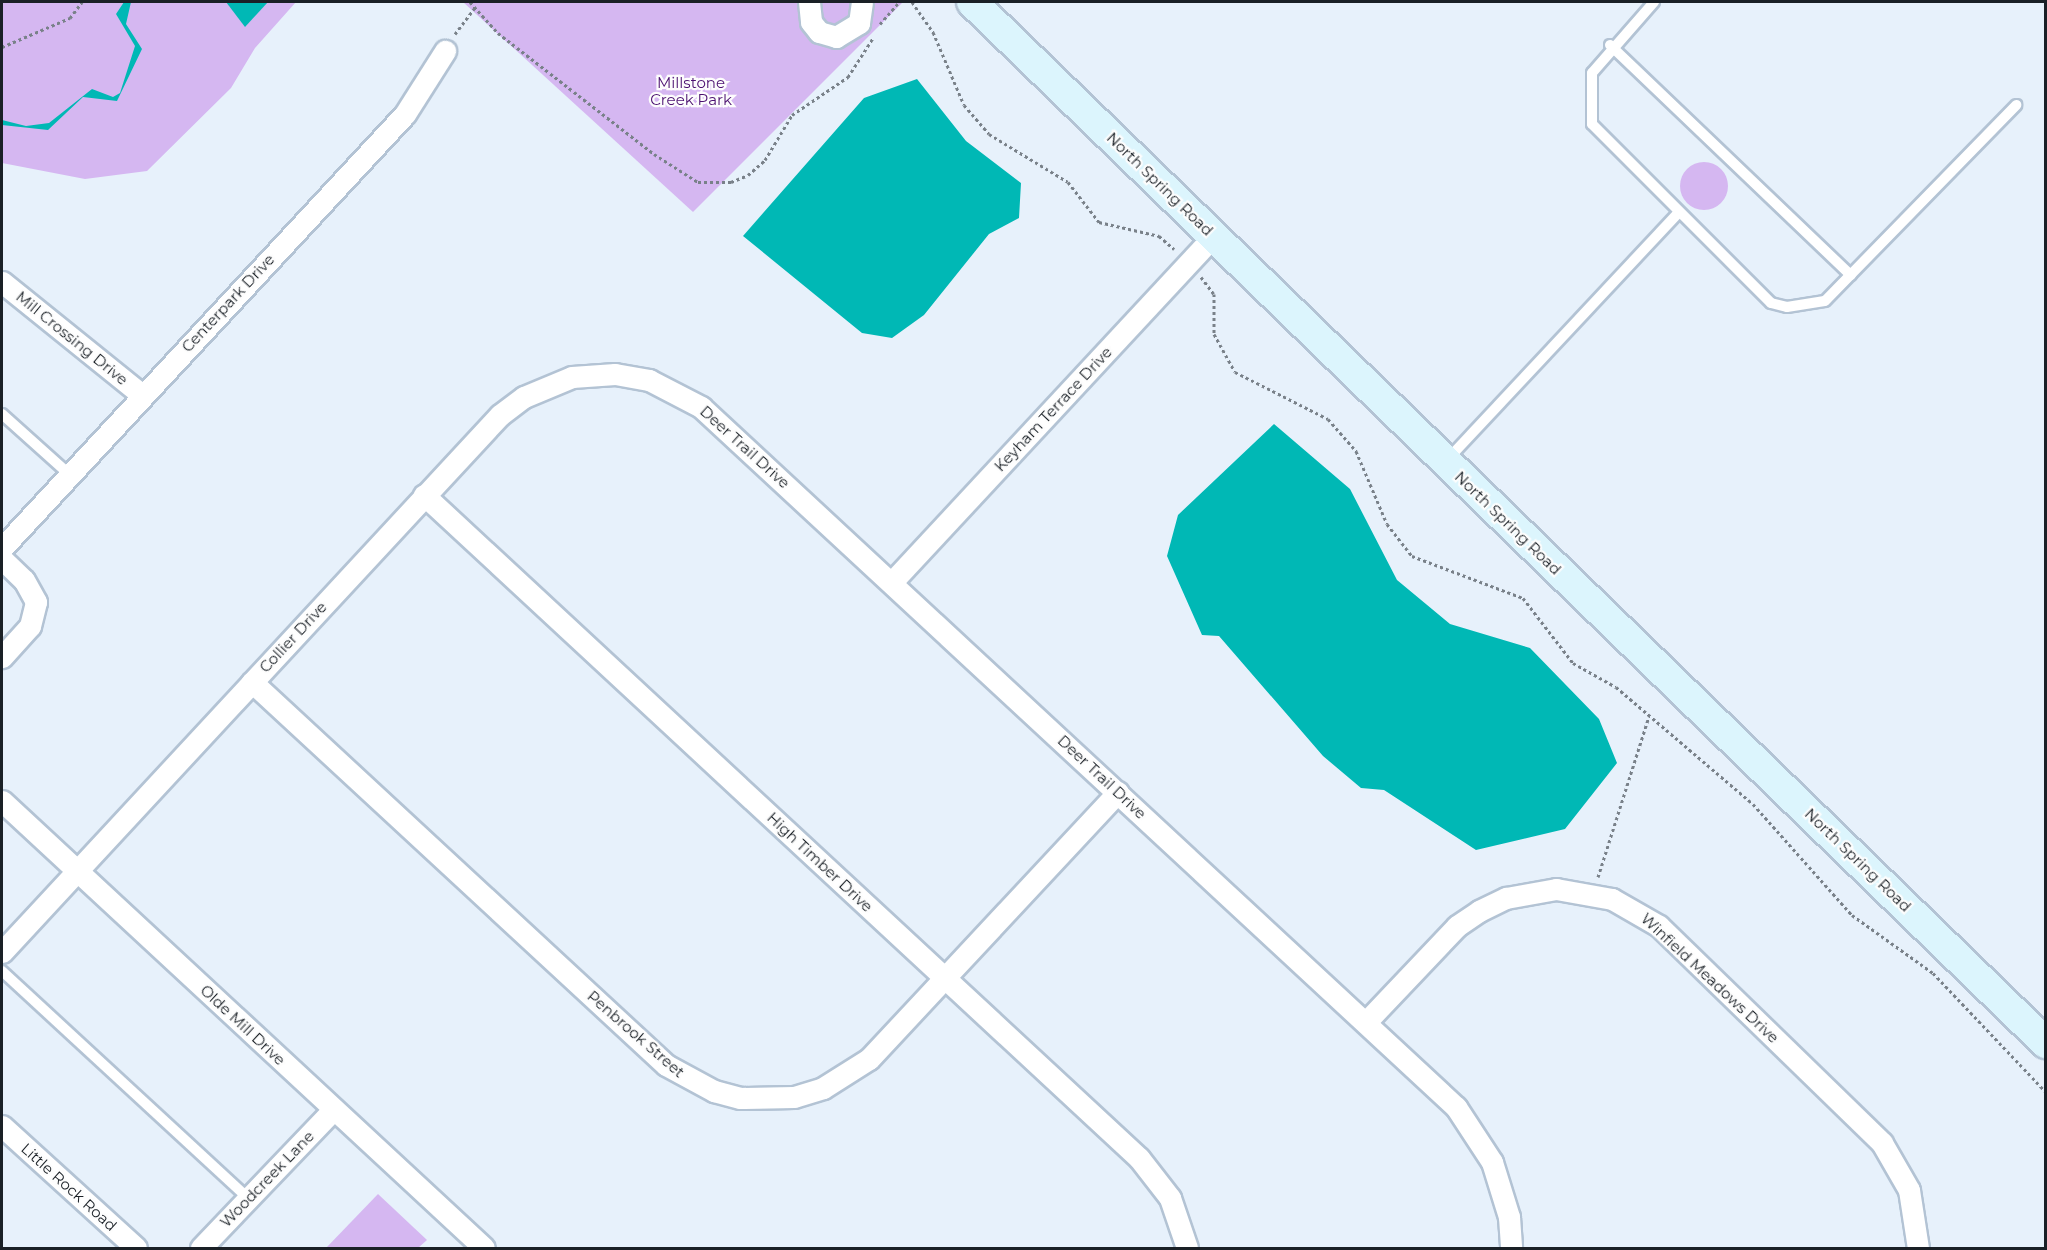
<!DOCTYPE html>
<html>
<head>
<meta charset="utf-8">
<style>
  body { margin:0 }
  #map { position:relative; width:2047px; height:1250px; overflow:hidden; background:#e7f1fb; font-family:Montserrat,sans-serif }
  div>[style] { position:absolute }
  .green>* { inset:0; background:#d5b7f1 }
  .round { border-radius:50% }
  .water>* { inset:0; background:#00b8b5 }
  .path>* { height:3px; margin-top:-1.5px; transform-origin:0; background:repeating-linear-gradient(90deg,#798189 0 3px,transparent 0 6px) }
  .roads { filter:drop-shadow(2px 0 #b3c3d4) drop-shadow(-2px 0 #b3c3d4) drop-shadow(0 2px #b3c3d4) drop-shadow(0 -2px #b3c3d4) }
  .lane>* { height:10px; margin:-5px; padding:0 5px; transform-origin:5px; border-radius:5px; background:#fff }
  .street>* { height:21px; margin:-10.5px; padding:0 10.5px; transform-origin:10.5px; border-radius:10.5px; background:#fff }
  .secondary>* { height:30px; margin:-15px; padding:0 15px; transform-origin:15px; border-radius:15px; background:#dcf5fd }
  span { translate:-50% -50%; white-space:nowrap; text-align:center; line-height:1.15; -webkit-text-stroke:4.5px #fdfdfd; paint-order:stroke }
  .park-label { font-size:15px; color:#4b1070 }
  .street-label { font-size:15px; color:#1a2026 }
  .frame { position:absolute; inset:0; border:3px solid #1a2026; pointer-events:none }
</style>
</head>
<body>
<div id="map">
  <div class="green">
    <i style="clip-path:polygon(2px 2px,296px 2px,255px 48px,231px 88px,147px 171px,85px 179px,2px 163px)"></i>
    <i style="clip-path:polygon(463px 2px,903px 2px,693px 212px)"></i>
    <i class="round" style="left:1680px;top:162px;width:48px;height:48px"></i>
    <i style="clip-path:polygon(378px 1194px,427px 1240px,418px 1248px,326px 1248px)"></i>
  </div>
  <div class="water">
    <i style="clip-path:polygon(124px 2px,131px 2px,126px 24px,142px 49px,117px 101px,83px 97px,48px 130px,2px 125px,2px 120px,26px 126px,49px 123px,92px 89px,113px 97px,120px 93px,135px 46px,116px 14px)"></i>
    <i style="clip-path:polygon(226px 2px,268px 2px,245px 27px)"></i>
    <i style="clip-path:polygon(917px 79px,966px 141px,1021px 183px,1019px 218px,989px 234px,924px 315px,892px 338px,862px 333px,743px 236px,864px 98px)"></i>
    <i style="clip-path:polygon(1274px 424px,1350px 489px,1397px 580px,1450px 624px,1530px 648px,1599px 719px,1617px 763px,1565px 829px,1476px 850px,1384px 790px,1361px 788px,1323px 756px,1219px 636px,1202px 635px,1167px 556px,1178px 515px)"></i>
  </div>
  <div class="path">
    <i style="left:470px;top:2px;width:42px;rotate:47.9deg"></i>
    <i style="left:498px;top:33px;width:197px;rotate:37.8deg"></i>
    <i style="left:654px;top:154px;width:52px;rotate:32.5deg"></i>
    <i style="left:698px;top:182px;width:33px"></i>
    <i style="left:731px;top:182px;width:18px;rotate:-22deg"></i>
    <i style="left:748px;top:175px;width:23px;rotate:-41deg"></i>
    <i style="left:765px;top:160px;width:52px;rotate:-59deg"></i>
    <i style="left:792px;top:115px;width:68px;rotate:-34.2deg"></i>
    <i style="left:848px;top:77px;width:46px;rotate:-57.3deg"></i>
    <i style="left:912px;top:2px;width:37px;rotate:55deg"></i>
    <i style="left:933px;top:32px;width:79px;rotate:67deg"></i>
    <i style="left:964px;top:105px;width:38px;rotate:49deg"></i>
    <i style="left:989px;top:134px;width:92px;rotate:31.3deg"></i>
    <i style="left:1068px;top:182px;width:51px;rotate:52.2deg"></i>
    <i style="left:1099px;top:222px;width:62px;rotate:13.1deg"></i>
    <i style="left:1159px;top:236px;width:20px;rotate:41deg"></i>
    <i style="left:880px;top:24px;width:29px;rotate:-49deg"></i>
    <i style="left:455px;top:34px;width:34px;rotate:-53deg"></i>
    <i style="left:2px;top:47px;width:74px;rotate:-23.1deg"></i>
    <i style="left:70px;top:18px;width:20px;rotate:-53deg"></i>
    <i style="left:1201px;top:277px;width:21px;rotate:53deg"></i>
    <i style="left:1214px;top:294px;width:40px;rotate:90deg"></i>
    <i style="left:1214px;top:334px;width:43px;rotate:61.1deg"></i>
    <i style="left:1235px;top:372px;width:104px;rotate:26.8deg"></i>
    <i style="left:1328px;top:419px;width:43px;rotate:48.8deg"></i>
    <i style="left:1356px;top:451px;width:79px;rotate:67deg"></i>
    <i style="left:1387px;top:524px;width:41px;rotate:52deg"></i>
    <i style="left:1412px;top:556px;width:119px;rotate:20.7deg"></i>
    <i style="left:1523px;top:598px;width:82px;rotate:52.4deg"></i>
    <i style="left:1573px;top:663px;width:49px;rotate:29.2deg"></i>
    <i style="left:1616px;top:687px;width:180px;rotate:40.5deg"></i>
    <i style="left:1753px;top:804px;width:149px;rotate:48.3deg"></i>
    <i style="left:1852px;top:915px;width:100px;rotate:35.6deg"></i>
    <i style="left:1933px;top:973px;width:164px;rotate:46.5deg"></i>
    <i style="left:1598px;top:877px;width:166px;rotate:-72.4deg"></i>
  </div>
  <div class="roads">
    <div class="lane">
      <i style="left:1654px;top:2px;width:94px;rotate:131.1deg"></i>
      <i style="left:1592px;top:73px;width:51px;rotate:90deg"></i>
      <i style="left:1592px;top:124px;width:253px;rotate:45deg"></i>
      <i style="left:1771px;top:303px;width:16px;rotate:14deg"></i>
      <i style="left:1787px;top:307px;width:38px;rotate:-9deg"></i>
      <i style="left:1825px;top:301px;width:274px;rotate:-45.7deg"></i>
      <i style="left:1610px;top:45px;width:333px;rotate:43.7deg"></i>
      <i style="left:2px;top:414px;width:91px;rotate:41.9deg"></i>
      <i style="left:1448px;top:459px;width:337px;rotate:-46.9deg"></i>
      <i style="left:2px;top:971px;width:335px;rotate:42.7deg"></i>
    </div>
    <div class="street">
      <i style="left:809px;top:2px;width:20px;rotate:84deg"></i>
      <i style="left:811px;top:22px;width:13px;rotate:51deg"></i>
      <i style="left:819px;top:32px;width:18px;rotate:16deg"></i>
      <i style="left:836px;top:37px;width:27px;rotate:-31deg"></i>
      <i style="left:859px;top:23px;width:21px;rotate:-82deg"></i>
      <i style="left:2px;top:282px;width:180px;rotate:38.9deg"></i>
      <i style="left:424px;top:495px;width:975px;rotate:42.84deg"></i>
      <i style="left:1139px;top:1158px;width:51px;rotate:52.2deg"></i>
      <i style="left:1170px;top:1198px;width:53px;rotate:71.2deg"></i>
      <i style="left:2px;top:548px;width:592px;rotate:-47.12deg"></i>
      <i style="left:405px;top:114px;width:75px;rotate:-57.6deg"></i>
      <i style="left:2px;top:559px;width:30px;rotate:44deg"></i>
      <i style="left:24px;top:580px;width:25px;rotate:61deg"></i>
      <i style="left:36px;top:602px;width:25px;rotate:104deg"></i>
      <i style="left:30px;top:626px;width:42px;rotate:132.1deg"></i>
      <i style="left:892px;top:582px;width:473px;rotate:-47.1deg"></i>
      <i style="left:252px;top:682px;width:564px;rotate:42.77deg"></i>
      <i style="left:666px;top:1065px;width:55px;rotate:28.4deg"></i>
      <i style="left:714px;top:1091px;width:27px;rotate:15deg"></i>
      <i style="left:740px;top:1098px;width:54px;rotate:-1.1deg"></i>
      <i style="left:794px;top:1097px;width:30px;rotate:-17deg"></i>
      <i style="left:823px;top:1088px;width:54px;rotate:-32.2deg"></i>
      <i style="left:869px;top:1059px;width:365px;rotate:-47deg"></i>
      <i style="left:2px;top:801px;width:657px;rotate:42.84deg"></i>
      <i style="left:2px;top:952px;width:732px;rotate:-47.16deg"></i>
      <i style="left:500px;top:415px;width:30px;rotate:-37deg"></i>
      <i style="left:524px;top:397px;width:52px;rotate:-22.6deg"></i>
      <i style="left:572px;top:377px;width:43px;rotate:-4deg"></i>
      <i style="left:615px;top:374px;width:35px;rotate:10deg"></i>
      <i style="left:649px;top:380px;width:59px;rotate:27.4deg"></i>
      <i style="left:701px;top:407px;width:1030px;rotate:42.84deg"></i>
      <i style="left:1456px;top:1107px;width:66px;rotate:56.8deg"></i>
      <i style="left:1492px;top:1162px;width:58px;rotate:72.8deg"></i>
      <i style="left:1509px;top:1217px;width:31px;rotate:86deg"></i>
      <i style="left:1366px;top:1022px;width:132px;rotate:-46.5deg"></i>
      <i style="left:1457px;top:926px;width:27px;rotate:-34deg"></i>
      <i style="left:1479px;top:911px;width:30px;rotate:-26deg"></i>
      <i style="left:1506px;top:898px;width:51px;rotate:-10.2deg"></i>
      <i style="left:1556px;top:889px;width:57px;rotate:10.1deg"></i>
      <i style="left:1612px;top:899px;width:54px;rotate:29.9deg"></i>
      <i style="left:1659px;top:926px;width:311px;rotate:44.2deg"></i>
      <i style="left:1882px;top:1143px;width:54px;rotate:60.1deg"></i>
      <i style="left:1909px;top:1190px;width:59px;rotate:81.2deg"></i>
      <i style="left:2px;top:1126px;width:181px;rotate:42.3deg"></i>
      <i style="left:201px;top:1248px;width:192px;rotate:-46.3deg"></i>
    </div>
    <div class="secondary">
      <i style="left:972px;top:2px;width:1496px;rotate:44.11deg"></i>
    </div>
  </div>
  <div class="park-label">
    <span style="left:691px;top:91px">Millstone<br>Creek Park</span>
  </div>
  <div class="street-label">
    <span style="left:1160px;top:184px;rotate:44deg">North Spring Road</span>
    <span style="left:228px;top:303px;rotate:-47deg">Centerpark Drive</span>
    <span style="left:72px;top:338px;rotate:39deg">Mill Crossing Drive</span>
    <span style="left:1053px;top:409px;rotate:-47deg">Keyham Terrace Drive</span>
    <span style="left:745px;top:447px;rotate:42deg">Deer Trail Drive</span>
    <span style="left:1508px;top:523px;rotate:44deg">North Spring Road</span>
    <span style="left:293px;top:637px;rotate:-47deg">Collier Drive</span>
    <span style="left:1102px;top:777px;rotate:43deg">Deer Trail Drive</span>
    <span style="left:1858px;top:860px;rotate:44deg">North Spring Road</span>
    <span style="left:820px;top:862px;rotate:43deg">High Timber Drive</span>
    <span style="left:1710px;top:978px;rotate:43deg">Winfield Meadows Drive</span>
    <span style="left:243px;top:1025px;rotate:43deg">Olde Mill Drive</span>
    <span style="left:636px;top:1034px;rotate:41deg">Penbrook Street</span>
    <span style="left:267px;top:1179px;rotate:-46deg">Woodcreek Lane</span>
    <span style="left:69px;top:1187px;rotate:42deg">Little Rock Road</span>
  </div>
  <div class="frame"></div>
</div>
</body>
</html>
